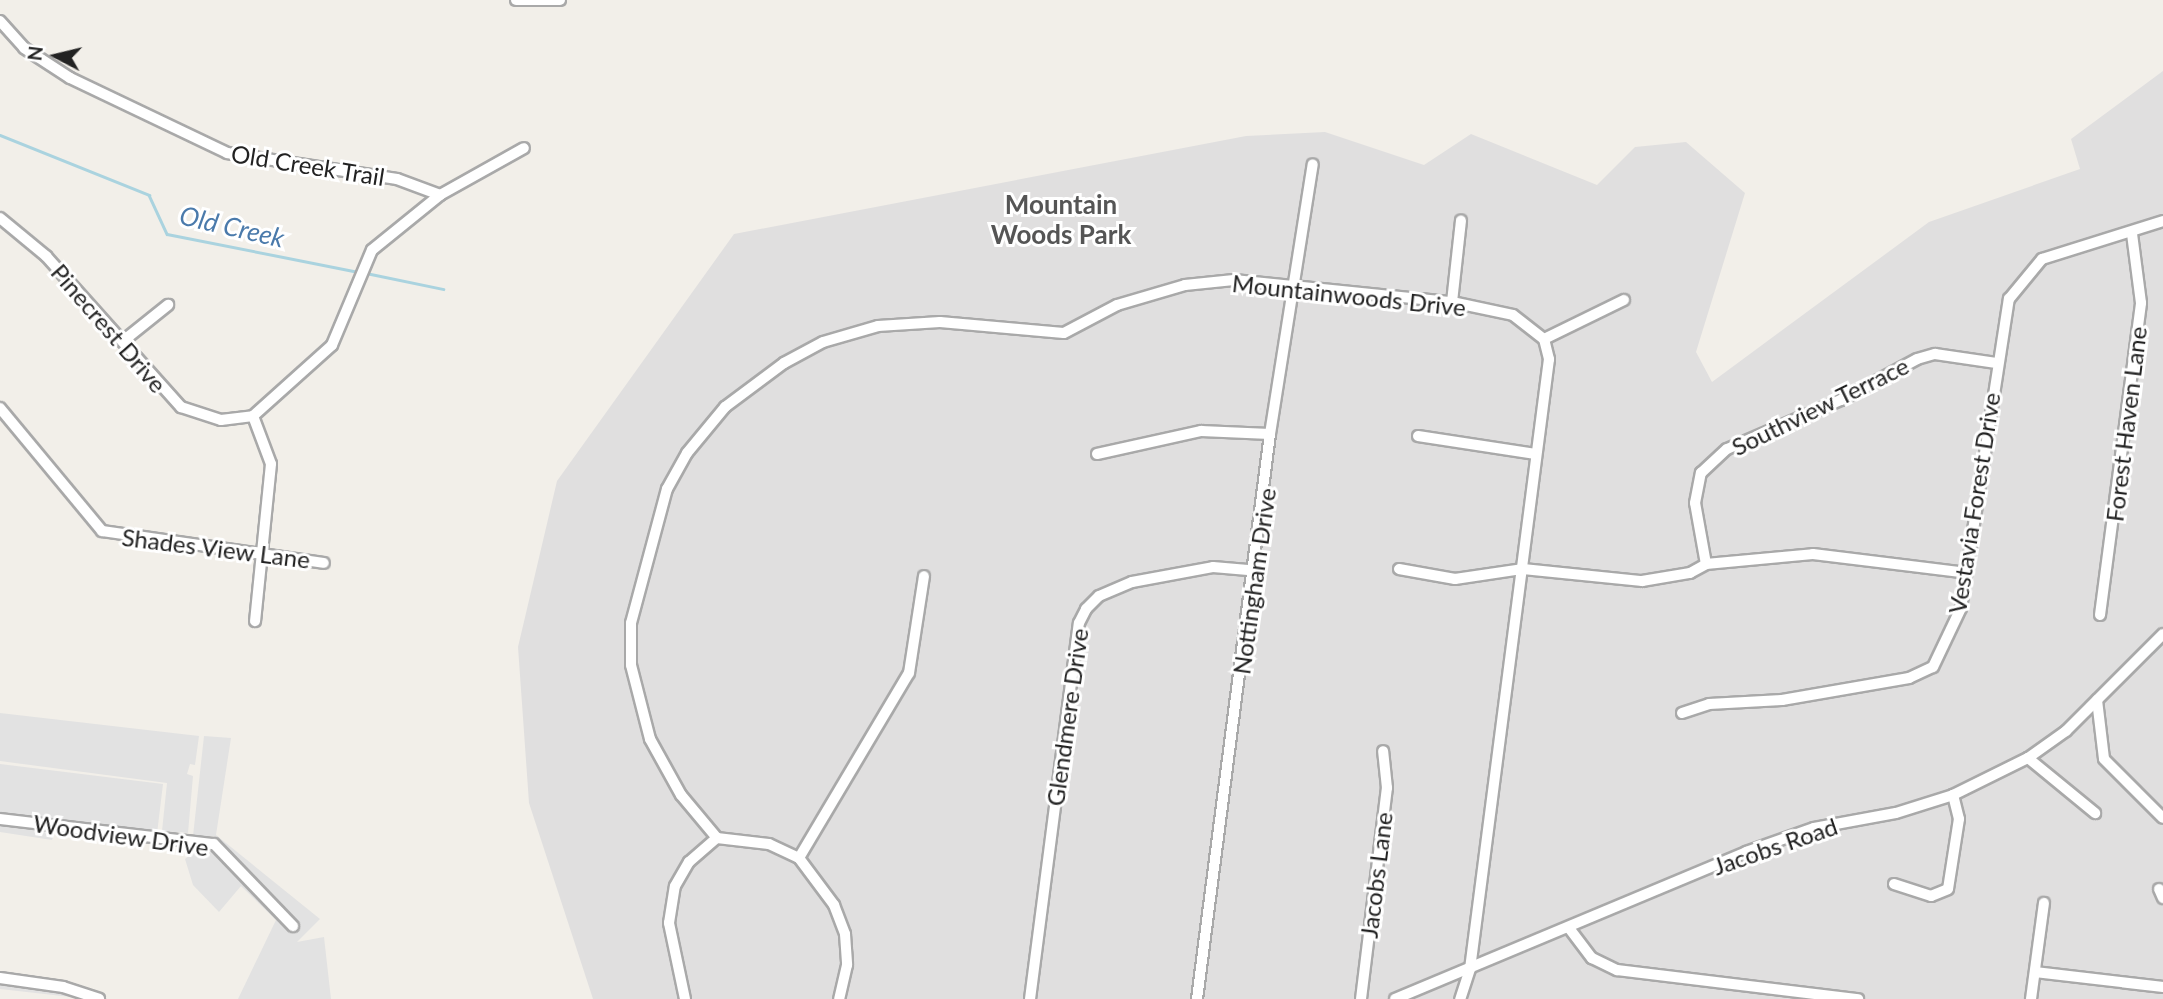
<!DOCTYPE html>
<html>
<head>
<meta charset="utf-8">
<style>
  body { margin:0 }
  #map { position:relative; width:2163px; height:999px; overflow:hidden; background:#f2efe9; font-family:Lato,sans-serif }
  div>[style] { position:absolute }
  .residential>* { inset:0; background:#e0dfdf }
  .parking>* { inset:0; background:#e2e2e2 }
  .stream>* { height:2.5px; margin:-1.25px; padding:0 1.25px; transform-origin:1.25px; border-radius:1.25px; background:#aad3df }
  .roads { filter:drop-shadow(2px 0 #a9a9a9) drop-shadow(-2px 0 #a9a9a9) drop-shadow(0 2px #a9a9a9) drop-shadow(0 -2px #a9a9a9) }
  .minor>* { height:10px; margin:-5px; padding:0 5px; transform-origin:5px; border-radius:5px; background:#fff }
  span { translate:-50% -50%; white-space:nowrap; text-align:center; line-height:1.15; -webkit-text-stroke:6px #fff; paint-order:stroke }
  .street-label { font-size:24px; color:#222 }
  .neighbourhood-label { font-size:26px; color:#555; font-weight:700 }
  .water-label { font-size:26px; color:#4a7aab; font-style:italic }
  .north { position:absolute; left:21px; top:21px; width:70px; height:70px; -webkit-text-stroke:5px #fff; paint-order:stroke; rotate:277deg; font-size:19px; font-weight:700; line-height:28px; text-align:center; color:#222 }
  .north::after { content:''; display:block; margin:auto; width:24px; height:32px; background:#222; clip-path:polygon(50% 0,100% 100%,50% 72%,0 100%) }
</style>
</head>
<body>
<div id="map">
  <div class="residential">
    <i style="clip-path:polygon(2163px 71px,2163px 999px,593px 999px,529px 803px,518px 647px,557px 481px,734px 234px,1246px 136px,1325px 132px,1424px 165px,1471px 134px,1597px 185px,1635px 147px,1686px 142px,1745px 193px,1696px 352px,1712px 382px,1929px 222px,2080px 169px,2071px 139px)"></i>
  </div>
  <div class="parking">
    <i style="clip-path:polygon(0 713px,199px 736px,195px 765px,190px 764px,187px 774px,193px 776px,188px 833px,162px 831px,167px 783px,0 761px)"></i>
    <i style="clip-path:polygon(204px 736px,231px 738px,216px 835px,320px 919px,297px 942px,324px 937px,331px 999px,238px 999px,276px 920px,241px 886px,219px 912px,193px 885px,185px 859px,215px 836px,193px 836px)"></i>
    <i style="clip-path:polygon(0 764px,163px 784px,156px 842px,56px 830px,52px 840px,0 832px)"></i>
    <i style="clip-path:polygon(0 983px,61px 991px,89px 999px,0 989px)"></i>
  </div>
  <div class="stream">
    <i style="left:0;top:135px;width:161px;rotate:21.9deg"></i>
    <i style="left:149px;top:195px;width:43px;rotate:65.2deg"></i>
    <i style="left:167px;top:234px;width:196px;rotate:11.2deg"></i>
    <i style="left:366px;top:273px;width:79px;rotate:11.7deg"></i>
  </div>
  <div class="roads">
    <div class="minor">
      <i style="left:516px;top:0;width:44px"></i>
      <i style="left:0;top:21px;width:36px;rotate:48deg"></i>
      <i style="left:24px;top:48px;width:55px;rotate:33.1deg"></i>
      <i style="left:70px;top:78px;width:174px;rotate:25.5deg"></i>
      <i style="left:227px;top:153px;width:172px;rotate:8.7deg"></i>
      <i style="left:397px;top:179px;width:46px;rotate:20.4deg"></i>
      <i style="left:0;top:218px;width:60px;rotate:39.6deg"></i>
      <i style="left:46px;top:256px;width:203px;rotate:48.2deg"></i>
      <i style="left:181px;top:407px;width:42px;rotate:18deg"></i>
      <i style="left:221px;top:420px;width:32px;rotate:-7deg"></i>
      <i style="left:253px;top:416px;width:106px;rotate:-41.9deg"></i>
      <i style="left:332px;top:345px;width:103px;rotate:-67.2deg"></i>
      <i style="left:372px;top:250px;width:87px;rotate:-39deg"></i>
      <i style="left:440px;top:195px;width:96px;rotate:-29.2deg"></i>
      <i style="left:1452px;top:302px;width:82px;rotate:-83.7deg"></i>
      <i style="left:1544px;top:339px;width:89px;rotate:-26deg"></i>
      <i style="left:123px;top:341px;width:58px;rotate:-38.7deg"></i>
      <i style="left:0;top:408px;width:160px;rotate:50.3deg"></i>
      <i style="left:102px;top:531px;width:224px;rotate:8.2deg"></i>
      <i style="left:253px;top:416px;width:51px;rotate:69.4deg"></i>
      <i style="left:271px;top:464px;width:158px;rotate:95.8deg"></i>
      <i style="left:1418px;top:436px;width:119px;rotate:8.7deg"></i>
      <i style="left:1097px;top:454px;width:107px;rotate:-12.5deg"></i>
      <i style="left:1201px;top:431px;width:69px;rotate:2.5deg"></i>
      <i style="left:1706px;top:564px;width:62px;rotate:-100.2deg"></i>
      <i style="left:1695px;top:503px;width:31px;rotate:-79deg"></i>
      <i style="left:1701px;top:473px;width:35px;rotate:-43deg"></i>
      <i style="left:1727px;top:449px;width:124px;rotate:-23.3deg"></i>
      <i style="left:1841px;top:400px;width:86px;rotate:-28.3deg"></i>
      <i style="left:1917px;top:359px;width:19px;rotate:-16deg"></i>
      <i style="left:1935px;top:354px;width:62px;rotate:8.4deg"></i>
      <i style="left:1399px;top:569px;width:57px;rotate:10.1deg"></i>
      <i style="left:1455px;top:579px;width:69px;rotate:-8.4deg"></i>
      <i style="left:1523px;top:569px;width:120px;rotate:5.8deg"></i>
      <i style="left:1642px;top:581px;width:49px;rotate:-9.5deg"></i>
      <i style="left:1690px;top:573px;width:18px;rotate:-29deg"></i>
      <i style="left:1706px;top:564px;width:107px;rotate:-5.3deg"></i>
      <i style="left:1813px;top:554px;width:155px;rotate:7deg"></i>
      <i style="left:2100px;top:615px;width:315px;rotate:-82.5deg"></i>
      <i style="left:2141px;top:303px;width:70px;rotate:-97.4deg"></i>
      <i style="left:2097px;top:700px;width:59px;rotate:83.2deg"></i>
      <i style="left:2104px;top:759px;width:83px;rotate:45deg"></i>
      <i style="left:1682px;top:713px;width:28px;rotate:-18deg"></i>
      <i style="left:1709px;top:704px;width:73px;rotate:-3.1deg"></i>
      <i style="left:1782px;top:700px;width:129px;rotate:-9.8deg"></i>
      <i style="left:1909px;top:678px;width:26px;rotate:-25deg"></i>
      <i style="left:1933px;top:667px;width:65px;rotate:-64.6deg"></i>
      <i style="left:1961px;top:608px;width:313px;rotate:-81.2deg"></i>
      <i style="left:2009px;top:299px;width:52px;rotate:-50.5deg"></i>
      <i style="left:2042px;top:259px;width:127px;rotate:-17.4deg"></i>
      <i style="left:2028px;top:758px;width:87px;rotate:39.4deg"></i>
      <i style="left:0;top:819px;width:215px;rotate:6.7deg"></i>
      <i style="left:214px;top:844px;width:114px;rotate:46.1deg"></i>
      <i style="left:717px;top:838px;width:56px;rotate:-129.9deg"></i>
      <i style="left:681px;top:795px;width:64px;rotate:-119deg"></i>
      <i style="left:650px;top:739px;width:76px;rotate:-104.4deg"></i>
      <i style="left:631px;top:665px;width:42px;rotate:-90deg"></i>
      <i style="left:631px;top:623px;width:139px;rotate:-75deg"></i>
      <i style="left:667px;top:489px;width:41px;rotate:-60.9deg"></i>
      <i style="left:687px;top:453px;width:60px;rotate:-50.4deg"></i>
      <i style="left:725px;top:407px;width:74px;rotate:-36.7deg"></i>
      <i style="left:784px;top:363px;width:44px;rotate:-28.3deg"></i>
      <i style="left:823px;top:342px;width:57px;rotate:-16.2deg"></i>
      <i style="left:878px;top:326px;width:62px;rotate:-3.7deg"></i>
      <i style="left:940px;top:322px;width:124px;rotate:5.1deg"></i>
      <i style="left:1064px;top:333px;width:60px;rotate:-27.8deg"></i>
      <i style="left:1117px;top:305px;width:71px;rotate:-16.4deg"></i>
      <i style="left:1185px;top:285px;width:49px;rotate:-5.8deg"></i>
      <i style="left:1234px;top:280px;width:219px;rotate:5.8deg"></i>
      <i style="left:1452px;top:302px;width:62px;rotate:12deg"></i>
      <i style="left:1513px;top:315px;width:39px;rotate:38deg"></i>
      <i style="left:1544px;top:339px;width:21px;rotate:76deg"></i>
      <i style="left:1549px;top:359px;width:615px;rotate:97.38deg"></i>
      <i style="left:1470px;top:969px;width:32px;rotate:108deg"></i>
      <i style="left:799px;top:858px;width:215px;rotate:-59.3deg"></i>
      <i style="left:909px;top:673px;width:98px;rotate:-81.2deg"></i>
      <i style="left:1894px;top:884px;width:39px;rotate:18deg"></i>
      <i style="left:1931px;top:896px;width:18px;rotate:-22deg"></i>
      <i style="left:1948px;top:889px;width:71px;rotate:-81.1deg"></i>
      <i style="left:1959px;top:819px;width:25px;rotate:-104deg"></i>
      <i style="left:2159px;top:889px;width:10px;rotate:66deg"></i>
      <i style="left:1569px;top:928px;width:38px;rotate:53deg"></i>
      <i style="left:1592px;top:958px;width:28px;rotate:26deg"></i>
      <i style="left:1617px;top:970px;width:243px;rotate:6.9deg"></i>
      <i style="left:2035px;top:972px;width:129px;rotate:6.7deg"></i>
      <i style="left:0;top:978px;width:64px;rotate:8.1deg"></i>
      <i style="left:63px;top:987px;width:38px;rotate:18deg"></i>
      <i style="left:685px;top:999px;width:78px;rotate:-101.9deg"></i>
      <i style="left:669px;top:923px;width:37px;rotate:-81deg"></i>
      <i style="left:675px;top:886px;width:28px;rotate:-60deg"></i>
      <i style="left:689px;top:862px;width:37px;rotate:-41deg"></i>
      <i style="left:717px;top:838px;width:52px;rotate:6.6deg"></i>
      <i style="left:769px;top:844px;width:33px;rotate:25deg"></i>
      <i style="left:799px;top:858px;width:59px;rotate:53.3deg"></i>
      <i style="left:834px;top:905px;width:31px;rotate:69deg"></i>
      <i style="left:845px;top:934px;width:31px;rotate:86deg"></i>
      <i style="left:847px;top:965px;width:35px;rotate:103deg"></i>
      <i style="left:1030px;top:999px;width:379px;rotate:-82.6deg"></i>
      <i style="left:1079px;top:623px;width:16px;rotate:-63deg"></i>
      <i style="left:1086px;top:609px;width:18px;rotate:-45deg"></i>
      <i style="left:1099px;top:596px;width:36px;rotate:-23deg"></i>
      <i style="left:1132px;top:582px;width:82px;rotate:-10.5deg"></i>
      <i style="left:1213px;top:567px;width:38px;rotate:5deg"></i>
      <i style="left:1197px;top:999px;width:570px;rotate:-82.64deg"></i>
      <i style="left:1270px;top:434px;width:273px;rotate:-81deg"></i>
      <i style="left:1361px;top:999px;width:213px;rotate:-83deg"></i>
      <i style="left:1387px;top:788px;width:37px;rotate:-96deg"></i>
      <i style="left:1395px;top:999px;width:381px;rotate:-22.7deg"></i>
      <i style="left:1746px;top:852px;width:72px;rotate:-19.4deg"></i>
      <i style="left:1814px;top:828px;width:83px;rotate:-10.4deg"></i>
      <i style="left:1896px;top:813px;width:60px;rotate:-17.5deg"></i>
      <i style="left:1953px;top:795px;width:84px;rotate:-26.3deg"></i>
      <i style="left:2028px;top:758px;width:47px;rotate:-35.4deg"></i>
      <i style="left:2066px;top:731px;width:137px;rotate:-45deg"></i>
      <i style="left:2031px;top:999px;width:97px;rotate:-82.3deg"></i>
    </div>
  </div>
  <div class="street-label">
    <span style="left:308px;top:165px;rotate:9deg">Old Creek Trail</span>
    <span style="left:1349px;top:295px;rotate:6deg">Mountainwoods Drive</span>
    <span style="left:109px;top:328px;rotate:49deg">Pinecrest Drive</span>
    <span style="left:1820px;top:406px;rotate:-26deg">Southview Terrace</span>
    <span style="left:2126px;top:424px;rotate:-83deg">Forest Haven Lane</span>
    <span style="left:1974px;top:503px;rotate:-81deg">Vestavia Forest Drive</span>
    <span style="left:216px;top:548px;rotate:7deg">Shades View Lane</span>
    <span style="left:1254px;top:581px;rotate:-82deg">Nottingham Drive</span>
    <span style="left:1067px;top:717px;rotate:-82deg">Glendmere Drive</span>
    <span style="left:121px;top:835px;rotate:8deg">Woodview Drive</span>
    <span style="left:1775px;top:846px;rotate:-19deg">Jacobs Road</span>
    <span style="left:1376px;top:875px;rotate:-83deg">Jacobs Lane</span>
  </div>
  <div class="neighbourhood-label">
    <span style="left:1061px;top:220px">Mountain<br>Woods Park</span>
  </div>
  <div class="water-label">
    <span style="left:232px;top:227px;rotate:13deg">Old Creek</span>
  </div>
  <div class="north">N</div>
</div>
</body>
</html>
